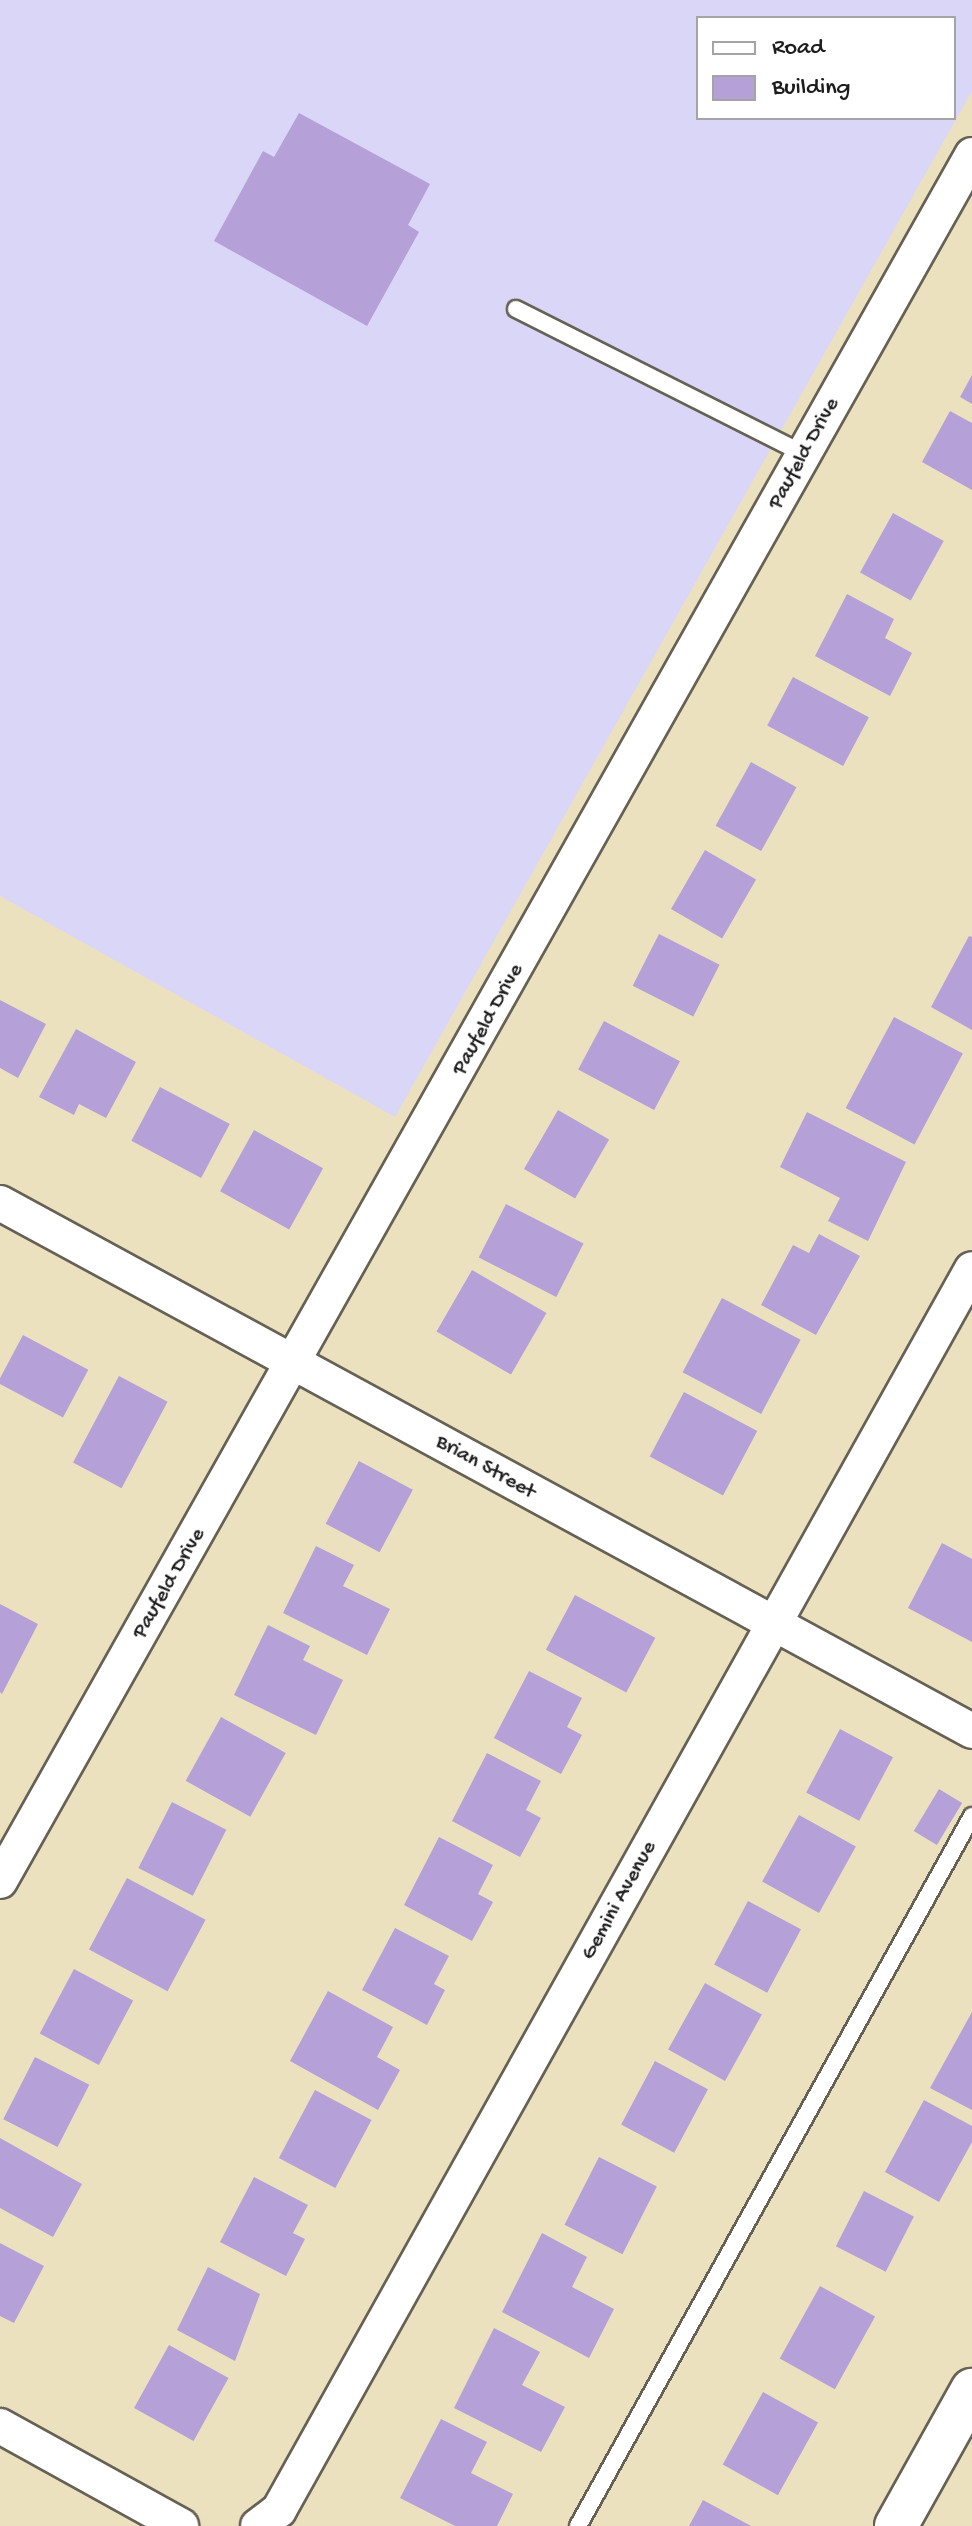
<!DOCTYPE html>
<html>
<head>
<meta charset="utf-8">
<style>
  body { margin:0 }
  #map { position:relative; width:972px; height:2526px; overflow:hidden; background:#ece1bf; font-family:"Gochi Hand",sans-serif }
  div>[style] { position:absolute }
  .built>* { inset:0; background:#dad6f7 }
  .building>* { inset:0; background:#b5a0d8; transform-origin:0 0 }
  .roads { filter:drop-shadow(2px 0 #656155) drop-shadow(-2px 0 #656155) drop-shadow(0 2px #656155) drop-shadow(0 -2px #656155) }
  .service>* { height:16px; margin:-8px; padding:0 8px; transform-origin:8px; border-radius:8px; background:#fff }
  .minor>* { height:34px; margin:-17px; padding:0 17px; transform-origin:17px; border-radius:17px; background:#fff }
  .tertiary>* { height:42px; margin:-21px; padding:0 21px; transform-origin:21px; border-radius:21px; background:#fff }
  span { translate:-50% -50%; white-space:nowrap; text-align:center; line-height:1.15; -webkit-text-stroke:6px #fff; paint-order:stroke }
  .street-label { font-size:22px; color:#1c1c1c }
  .legend { position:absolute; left:696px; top:16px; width:260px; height:104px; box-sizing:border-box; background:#fff; border:2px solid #a4a4a4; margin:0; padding:10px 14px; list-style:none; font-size:24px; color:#1c1c1c }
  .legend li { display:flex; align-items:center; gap:16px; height:40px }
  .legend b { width:40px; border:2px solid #a4a4a4 }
</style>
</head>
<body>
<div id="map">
  <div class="built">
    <i style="clip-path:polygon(evenodd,0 0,972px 0,972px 91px,395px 1117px,0 896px,0 0,698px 18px,954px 18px,954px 118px,698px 118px,698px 18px)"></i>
  </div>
  <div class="building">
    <i style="clip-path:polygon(299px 113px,430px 184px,408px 225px,419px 232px,367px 326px,214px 241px,263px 151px,274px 157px)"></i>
    <i style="clip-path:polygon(972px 375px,972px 404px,960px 397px)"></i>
    <i style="clip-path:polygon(950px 411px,972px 423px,972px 490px,922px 462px)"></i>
    <i style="left:893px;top:513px;width:58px;height:68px;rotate:29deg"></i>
    <i style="clip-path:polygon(847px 594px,894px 619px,885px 638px,912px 653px,890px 696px,815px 656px)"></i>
    <i style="left:793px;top:677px;width:86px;height:55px;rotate:28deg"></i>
    <i style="left:751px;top:762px;width:52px;height:73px;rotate:29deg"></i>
    <i style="left:705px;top:850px;width:59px;height:68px;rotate:30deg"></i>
    <i style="left:659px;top:934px;width:68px;height:58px;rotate:27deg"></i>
    <i style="clip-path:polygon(969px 936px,972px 937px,972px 1030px,931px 1007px)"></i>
    <i style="clip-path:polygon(0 1000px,46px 1024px,18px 1078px,0 1068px)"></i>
    <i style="left:894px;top:1017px;width:78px;height:103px;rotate:28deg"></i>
    <i style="left:604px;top:1021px;width:86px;height:55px;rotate:28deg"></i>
    <i style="clip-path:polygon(76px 1029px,136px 1062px,106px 1118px,79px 1104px,74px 1115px,39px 1097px)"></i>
    <i style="left:160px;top:1087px;width:79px;height:61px;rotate:28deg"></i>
    <i style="left:558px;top:1110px;width:59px;height:68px;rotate:30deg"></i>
    <i style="clip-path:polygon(807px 1112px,906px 1162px,868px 1241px,828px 1221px,840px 1198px,780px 1167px)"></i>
    <i style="left:254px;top:1130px;width:79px;height:70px;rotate:29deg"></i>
    <i style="left:506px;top:1204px;width:87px;height:60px;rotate:27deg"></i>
    <i style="clip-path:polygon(819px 1234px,860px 1256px,816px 1335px,761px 1305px,793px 1245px,809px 1253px)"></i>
    <i style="left:472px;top:1270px;width:86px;height:71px;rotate:30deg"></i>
    <i style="left:722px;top:1298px;width:89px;height:84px;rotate:28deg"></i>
    <i style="left:23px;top:1335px;width:74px;height:54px;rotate:28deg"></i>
    <i style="left:119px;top:1376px;width:55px;height:98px;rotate:28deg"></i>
    <i style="left:684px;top:1392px;width:83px;height:73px;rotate:28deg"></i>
    <i style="left:359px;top:1461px;width:61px;height:71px;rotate:28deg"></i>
    <i style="clip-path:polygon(942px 1543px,972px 1559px,972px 1642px,908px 1608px)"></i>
    <i style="clip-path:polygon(316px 1546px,354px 1565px,343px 1586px,390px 1609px,367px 1655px,283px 1613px)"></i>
    <i style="left:575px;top:1595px;width:91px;height:62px;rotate:28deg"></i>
    <i style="clip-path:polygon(0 1604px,38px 1624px,2px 1694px,0 1692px)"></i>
    <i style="clip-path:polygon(268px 1625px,310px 1646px,303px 1660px,343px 1680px,316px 1735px,234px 1695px)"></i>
    <i style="clip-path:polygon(529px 1671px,582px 1698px,567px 1727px,582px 1735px,561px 1774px,494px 1738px)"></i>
    <i style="left:221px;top:1717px;width:74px;height:73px;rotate:29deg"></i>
    <i style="left:840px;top:1729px;width:60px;height:72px;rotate:28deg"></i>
    <i style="clip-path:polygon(487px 1753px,541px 1781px,526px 1810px,541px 1818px,520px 1857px,452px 1821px)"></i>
    <i style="left:939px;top:1789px;width:27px;height:49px;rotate:31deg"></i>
    <i style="left:172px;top:1802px;width:61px;height:74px;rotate:27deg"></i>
    <i style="left:799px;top:1815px;width:65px;height:76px;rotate:29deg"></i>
    <i style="clip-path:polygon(439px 1837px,493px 1865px,478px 1894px,493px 1902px,472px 1941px,404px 1905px)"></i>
    <i style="left:127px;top:1878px;width:89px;height:81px;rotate:28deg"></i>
    <i style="left:748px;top:1901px;width:60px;height:72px;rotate:28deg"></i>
    <i style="clip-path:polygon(395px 1928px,449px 1956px,434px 1984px,445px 1990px,427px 2025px,362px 1990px)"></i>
    <i style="left:74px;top:1969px;width:67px;height:73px;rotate:28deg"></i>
    <i style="left:705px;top:1983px;width:65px;height:76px;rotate:29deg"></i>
    <i style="clip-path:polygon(328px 1991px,393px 2027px,377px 2057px,400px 2070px,378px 2110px,290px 2061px)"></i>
    <i style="clip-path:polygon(972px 2012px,972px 2110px,930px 2088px)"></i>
    <i style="left:35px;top:2057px;width:61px;height:70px;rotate:27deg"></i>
    <i style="left:655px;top:2061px;width:60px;height:72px;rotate:28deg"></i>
    <i style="left:315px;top:2090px;width:64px;height:77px;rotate:28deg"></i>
    <i style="clip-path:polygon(924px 2100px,972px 2126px,972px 2142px,939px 2202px,885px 2172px)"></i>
    <i style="clip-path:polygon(0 2138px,82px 2184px,53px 2237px,0 2208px)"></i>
    <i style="left:599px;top:2157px;width:65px;height:76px;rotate:27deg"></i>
    <i style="clip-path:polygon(254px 2177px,308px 2205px,293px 2233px,305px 2239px,286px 2276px,220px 2242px)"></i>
    <i style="left:864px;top:2191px;width:56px;height:62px;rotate:27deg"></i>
    <i style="clip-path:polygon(542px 2233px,587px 2257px,572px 2287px,614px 2309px,589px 2358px,502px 2312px)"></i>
    <i style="clip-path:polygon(0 2243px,44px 2266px,14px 2323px,0 2316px)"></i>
    <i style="clip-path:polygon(208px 2267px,260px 2294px,235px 2361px,177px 2330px)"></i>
    <i style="left:820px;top:2286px;width:63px;height:83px;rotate:29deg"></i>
    <i style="clip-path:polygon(494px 2328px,540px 2352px,522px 2385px,565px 2407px,541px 2452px,454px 2408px)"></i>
    <i style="left:169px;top:2345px;width:68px;height:72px;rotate:29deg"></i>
    <i style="left:763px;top:2392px;width:63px;height:83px;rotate:29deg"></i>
    <i style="clip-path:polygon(441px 2419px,487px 2442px,471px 2473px,513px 2494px,497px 2526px,455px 2526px,400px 2498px)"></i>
    <i style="clip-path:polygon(703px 2500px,751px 2526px,689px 2526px)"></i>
  </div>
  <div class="roads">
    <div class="service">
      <i style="left:516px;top:309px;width:322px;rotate:26.7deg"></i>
      <i style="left:578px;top:2526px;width:812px;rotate:-60.97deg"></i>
    </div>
    <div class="minor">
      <i style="left:0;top:1203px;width:1106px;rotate:28.51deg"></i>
      <i style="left:0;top:1881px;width:1981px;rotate:-60.61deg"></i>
      <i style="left:0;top:2426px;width:207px;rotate:28.9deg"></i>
      <i style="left:258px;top:2526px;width:26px;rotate:-37deg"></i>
      <i style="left:279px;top:2510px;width:1421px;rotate:-60.82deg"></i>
    </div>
    <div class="tertiary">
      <i style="left:896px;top:2526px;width:156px;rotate:-60.8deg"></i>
    </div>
  </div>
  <div class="street-label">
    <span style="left:805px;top:454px;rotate:-61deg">Paufeld Drive</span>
    <span style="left:489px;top:1020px;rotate:-61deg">Paufeld Drive</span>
    <span style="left:485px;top:1468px;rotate:29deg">Brian Street</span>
    <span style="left:170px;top:1584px;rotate:-60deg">Paufeld Drive</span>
    <span style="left:620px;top:1901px;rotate:-61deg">Gemini Avenue</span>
  </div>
  <ul class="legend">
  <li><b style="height:10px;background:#fff"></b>Road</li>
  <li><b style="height:22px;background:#b5a0d8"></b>Building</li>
  </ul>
</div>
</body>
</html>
